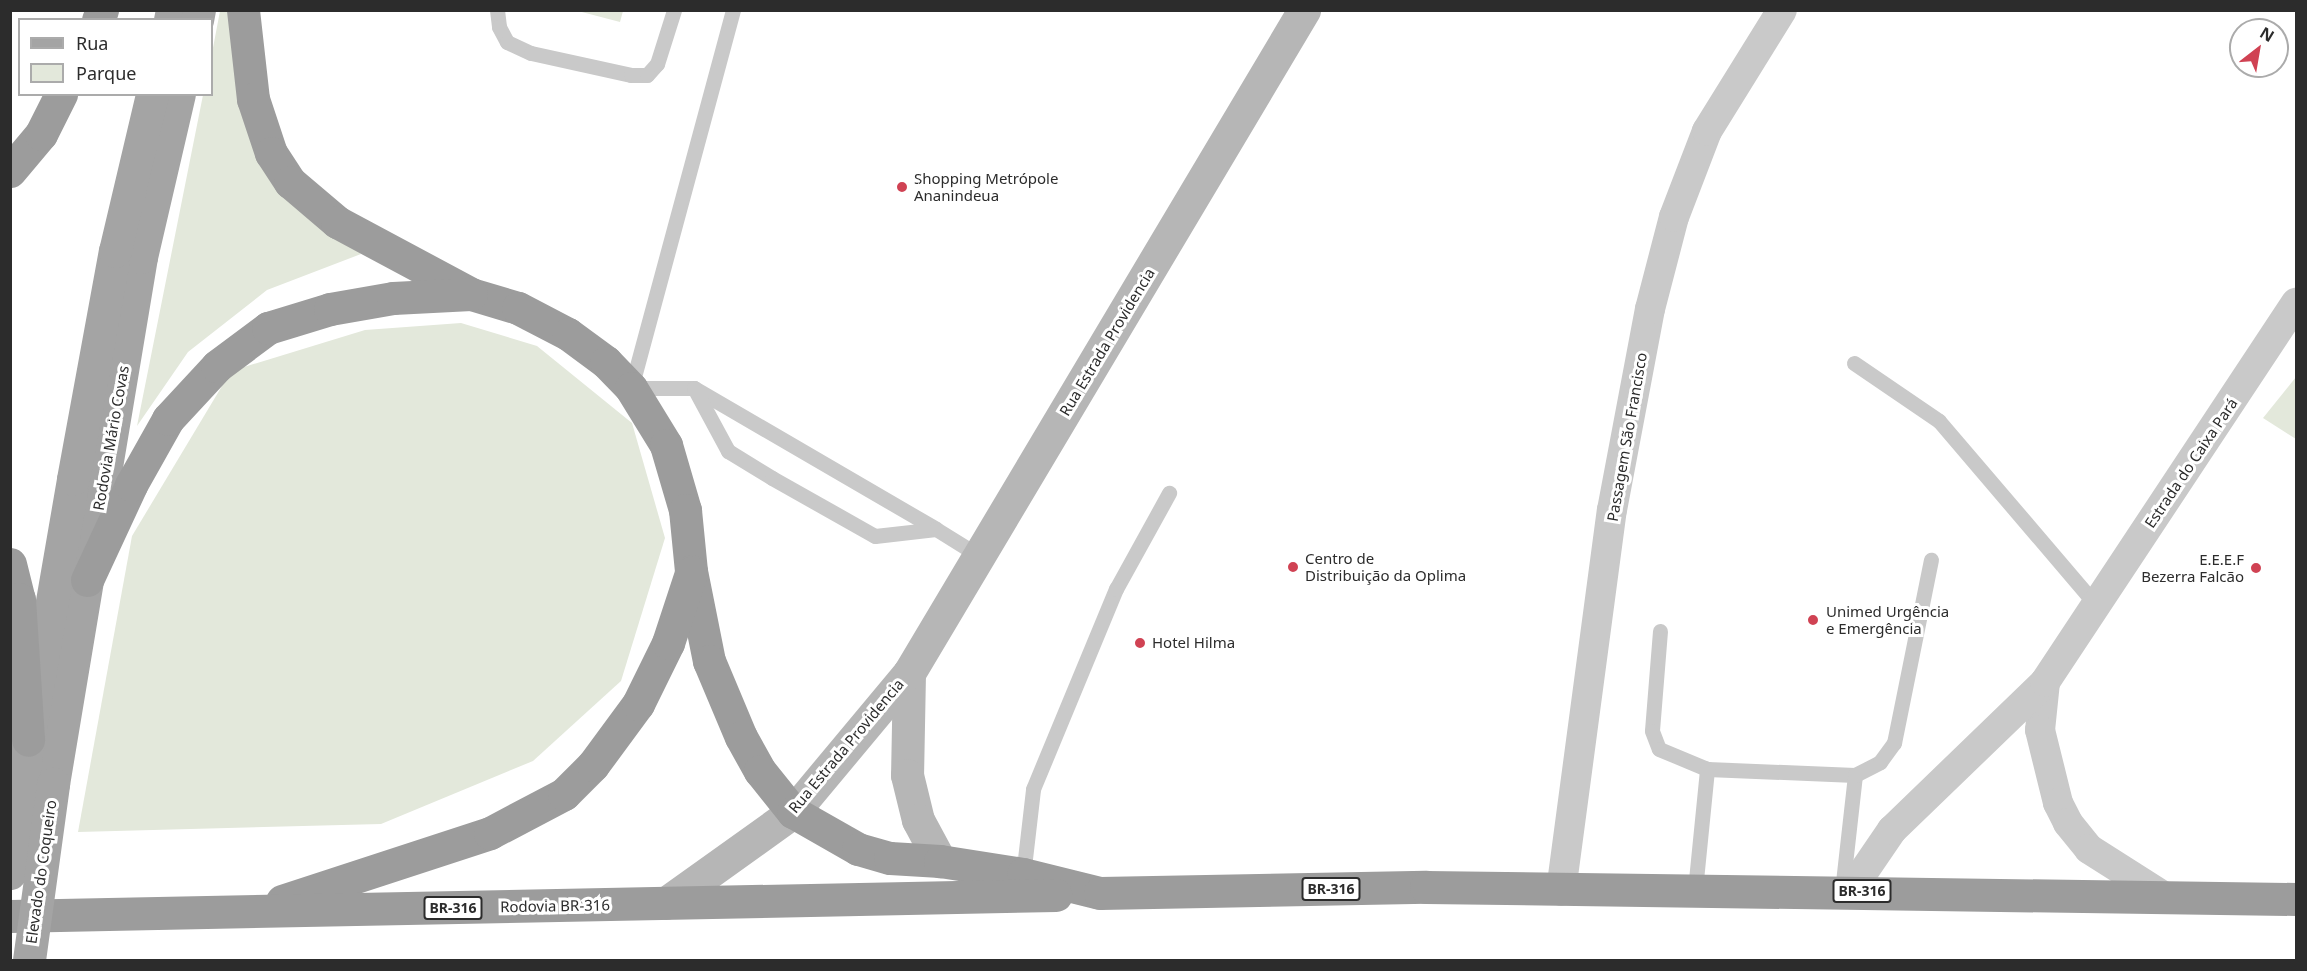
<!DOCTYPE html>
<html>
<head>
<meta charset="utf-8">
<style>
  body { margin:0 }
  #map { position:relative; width:2307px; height:971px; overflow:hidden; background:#fff; font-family:"Noto Sans",sans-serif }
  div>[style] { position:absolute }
  .green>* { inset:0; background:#e3e8db }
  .service>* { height:15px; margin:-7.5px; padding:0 7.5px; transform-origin:7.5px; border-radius:7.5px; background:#c9c9c9 }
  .minor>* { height:30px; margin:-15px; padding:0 15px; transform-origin:15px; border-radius:15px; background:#c9c9c9 }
  .secondary>* { height:33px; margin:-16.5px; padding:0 16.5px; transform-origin:16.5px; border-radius:16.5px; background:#b6b6b6 }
  .primary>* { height:33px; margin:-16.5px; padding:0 16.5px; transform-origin:16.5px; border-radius:16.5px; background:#a4a4a4 }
  .trunk>* { height:33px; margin:-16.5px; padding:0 16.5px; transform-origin:16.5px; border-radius:16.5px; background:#9c9c9c }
  .primary-bridge>* { height:33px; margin:-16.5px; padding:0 16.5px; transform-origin:16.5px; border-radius:16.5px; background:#a4a4a4 }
  .dots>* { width:16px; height:16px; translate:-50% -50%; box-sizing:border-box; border:3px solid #fff; border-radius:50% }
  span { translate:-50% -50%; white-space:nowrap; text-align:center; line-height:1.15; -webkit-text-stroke:6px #fff; paint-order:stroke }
  .shield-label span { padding:2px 4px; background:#fff; border:2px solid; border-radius:4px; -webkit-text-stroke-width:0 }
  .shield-label { font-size:14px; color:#2c2c2c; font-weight:700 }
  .poi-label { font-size:15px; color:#2c2c2c }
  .left { translate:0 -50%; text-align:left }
  .right { translate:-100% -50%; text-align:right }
  .street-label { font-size:15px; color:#2c2c2c }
  .frame { position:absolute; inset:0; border:12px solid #2c2c2c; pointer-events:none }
  .legend { position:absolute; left:18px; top:18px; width:195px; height:78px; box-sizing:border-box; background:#fff; border:2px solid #ababab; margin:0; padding:8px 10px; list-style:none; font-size:18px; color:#2c2c2c }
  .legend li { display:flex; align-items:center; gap:12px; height:30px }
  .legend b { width:30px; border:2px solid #ababab }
  .north { position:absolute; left:2229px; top:18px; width:60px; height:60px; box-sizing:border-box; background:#fff; border:2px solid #ababab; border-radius:50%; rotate:31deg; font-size:16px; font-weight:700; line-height:24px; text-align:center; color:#2c2c2c }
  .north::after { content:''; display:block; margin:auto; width:21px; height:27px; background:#d04253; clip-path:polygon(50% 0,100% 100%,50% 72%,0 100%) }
</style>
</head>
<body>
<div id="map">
  <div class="green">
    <i style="clip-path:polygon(220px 11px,228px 11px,290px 182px,361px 254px,267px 290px,188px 352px,137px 426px,203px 95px,212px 94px,212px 53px)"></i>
    <i style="clip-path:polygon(578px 11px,623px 11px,620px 22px)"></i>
    <i style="clip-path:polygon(461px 323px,537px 346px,632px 423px,665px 538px,621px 681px,533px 761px,381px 824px,78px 832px,132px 536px,231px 371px,365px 330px)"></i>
    <i style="clip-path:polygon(2296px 377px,2296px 439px,2263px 418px)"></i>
  </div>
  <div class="service">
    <i style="left:497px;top:10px;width:17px;rotate:83deg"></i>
    <i style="left:499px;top:27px;width:17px;rotate:62deg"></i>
    <i style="left:507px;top:42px;width:26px;rotate:25deg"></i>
    <i style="left:531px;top:53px;width:102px;rotate:12.4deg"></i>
    <i style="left:631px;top:75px;width:16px"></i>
    <i style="left:647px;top:75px;width:15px;rotate:-48deg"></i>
    <i style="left:657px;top:64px;width:57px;rotate:-72.5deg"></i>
    <i style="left:733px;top:10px;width:392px;rotate:105.1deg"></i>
    <i style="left:631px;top:388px;width:63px"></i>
    <i style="left:694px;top:388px;width:280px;rotate:30.2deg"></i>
    <i style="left:1854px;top:363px;width:103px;rotate:34.3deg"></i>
    <i style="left:1939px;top:421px;width:242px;rotate:49.5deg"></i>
    <i style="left:694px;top:388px;width:72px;rotate:61.6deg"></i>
    <i style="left:728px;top:451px;width:52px;rotate:31.5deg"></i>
    <i style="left:772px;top:478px;width:118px;rotate:29.4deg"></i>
    <i style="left:875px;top:536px;width:61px;rotate:-6.5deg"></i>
    <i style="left:936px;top:529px;width:49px;rotate:31.8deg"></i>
    <i style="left:1660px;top:631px;width:100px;rotate:94.6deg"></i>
    <i style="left:1652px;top:731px;width:19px;rotate:69deg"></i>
    <i style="left:1659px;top:749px;width:52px;rotate:22.6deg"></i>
    <i style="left:1707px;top:769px;width:148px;rotate:2.3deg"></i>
    <i style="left:1855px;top:775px;width:116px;rotate:96.4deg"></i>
    <i style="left:1855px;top:775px;width:28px;rotate:-27deg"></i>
    <i style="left:1880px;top:762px;width:24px;rotate:-54deg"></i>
    <i style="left:1894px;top:743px;width:187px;rotate:-78.6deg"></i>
    <i style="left:1023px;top:876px;width:88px;rotate:-83.4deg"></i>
    <i style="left:1033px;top:789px;width:217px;rotate:-67.5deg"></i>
    <i style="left:1116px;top:589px;width:110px;rotate:-61.1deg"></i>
    <i style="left:1695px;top:890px;width:122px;rotate:-84.3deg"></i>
  </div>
  <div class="minor">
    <i style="left:2045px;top:682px;width:48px;rotate:95.9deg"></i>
    <i style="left:2040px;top:730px;width:75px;rotate:76.1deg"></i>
    <i style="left:2058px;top:803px;width:22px;rotate:63deg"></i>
    <i style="left:2068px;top:823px;width:33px;rotate:51deg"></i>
    <i style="left:2089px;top:849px;width:88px;rotate:32.4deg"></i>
    <i style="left:1851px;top:890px;width:73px;rotate:-55.7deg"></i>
    <i style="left:1892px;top:830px;width:213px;rotate:-44deg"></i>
    <i style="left:2045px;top:682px;width:455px;rotate:-56.5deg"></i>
    <i style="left:1561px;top:891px;width:384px;rotate:-82.4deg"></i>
    <i style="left:1612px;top:510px;width:205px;rotate:-79.3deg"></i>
    <i style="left:1650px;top:309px;width:95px;rotate:-75.4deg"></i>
    <i style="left:1674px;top:217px;width:92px;rotate:-69deg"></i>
    <i style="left:1707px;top:131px;width:142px;rotate:-58.2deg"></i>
  </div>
  <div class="secondary">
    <i style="left:909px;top:673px;width:102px;rotate:91.1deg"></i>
    <i style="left:907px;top:775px;width:46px;rotate:76.3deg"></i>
    <i style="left:918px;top:820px;width:47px;rotate:61.8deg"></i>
    <i style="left:666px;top:903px;width:156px;rotate:-35.6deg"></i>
    <i style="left:793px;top:812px;width:181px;rotate:-50.2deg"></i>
    <i style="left:909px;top:673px;width:772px;rotate:-59.21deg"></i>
  </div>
  <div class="primary">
    <i style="left:170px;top:20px;width:10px;rotate:-79deg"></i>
    <i style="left:197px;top:20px;width:10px;rotate:-79deg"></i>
    <i style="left:53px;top:784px;width:534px;rotate:-80.52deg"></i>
    <i style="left:141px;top:257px;width:167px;rotate:-76.9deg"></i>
    <i style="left:10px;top:873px;width:134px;rotate:-82.3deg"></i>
    <i style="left:28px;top:740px;width:265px;rotate:-80.2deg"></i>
    <i style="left:73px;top:479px;width:232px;rotate:-79.6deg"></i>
    <i style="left:115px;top:251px;width:161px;rotate:-76.7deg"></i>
  </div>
  <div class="trunk">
    <i style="left:243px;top:10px;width:90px;rotate:83.6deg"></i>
    <i style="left:253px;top:99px;width:57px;rotate:71.6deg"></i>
    <i style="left:271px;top:153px;width:35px;rotate:57deg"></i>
    <i style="left:290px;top:182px;width:62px;rotate:40.4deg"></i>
    <i style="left:337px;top:222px;width:152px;rotate:28.2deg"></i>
    <i style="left:471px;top:294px;width:49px;rotate:16.6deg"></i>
    <i style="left:518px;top:308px;width:56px;rotate:27.5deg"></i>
    <i style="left:568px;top:334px;width:47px;rotate:36.4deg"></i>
    <i style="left:606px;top:362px;width:36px;rotate:46deg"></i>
    <i style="left:631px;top:388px;width:67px;rotate:58.4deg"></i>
    <i style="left:666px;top:445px;width:68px;rotate:73.7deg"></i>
    <i style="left:685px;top:510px;width:61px;rotate:84.4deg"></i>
    <i style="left:691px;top:571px;width:92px;rotate:78.7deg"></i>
    <i style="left:709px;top:661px;width:82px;rotate:67.2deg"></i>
    <i style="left:741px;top:737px;width:39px;rotate:61deg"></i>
    <i style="left:760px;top:771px;width:53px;rotate:51.2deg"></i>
    <i style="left:793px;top:812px;width:75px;rotate:29.6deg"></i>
    <i style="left:858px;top:849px;width:33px;rotate:16deg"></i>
    <i style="left:890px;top:858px;width:50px;rotate:3.4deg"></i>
    <i style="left:940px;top:861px;width:84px;rotate:8.9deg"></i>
    <i style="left:1023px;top:874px;width:79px;rotate:13.9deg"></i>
    <i style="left:1100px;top:893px;width:326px;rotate:-1.1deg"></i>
    <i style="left:1426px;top:887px;width:870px;rotate:0.79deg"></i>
    <i style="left:98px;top:20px;width:11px;rotate:-68deg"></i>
    <i style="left:10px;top:171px;width:48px;rotate:-50deg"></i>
    <i style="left:41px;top:134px;width:45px;rotate:-63.4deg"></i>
    <i style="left:10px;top:564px;width:36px;rotate:76deg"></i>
    <i style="left:19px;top:599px;width:141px;rotate:86.3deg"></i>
    <i style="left:87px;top:580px;width:105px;rotate:-65.1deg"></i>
    <i style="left:131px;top:485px;width:76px;rotate:-60.7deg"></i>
    <i style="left:168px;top:419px;width:72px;rotate:-47.2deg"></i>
    <i style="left:217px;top:366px;width:64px;rotate:-36.7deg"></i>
    <i style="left:268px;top:328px;width:65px;rotate:-17deg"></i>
    <i style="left:330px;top:309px;width:64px;rotate:-9.9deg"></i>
    <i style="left:393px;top:298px;width:78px;rotate:-2.9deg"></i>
    <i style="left:282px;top:901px;width:219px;rotate:-18.1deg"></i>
    <i style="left:490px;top:833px;width:84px;rotate:-27.8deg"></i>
    <i style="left:564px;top:794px;width:41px;rotate:-45deg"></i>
    <i style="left:593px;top:765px;width:76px;rotate:-53.6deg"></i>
    <i style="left:638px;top:704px;width:68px;rotate:-63.8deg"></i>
    <i style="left:668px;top:643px;width:74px;rotate:-71.8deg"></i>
    <i style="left:10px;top:916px;width:1046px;rotate:-1.15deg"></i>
  </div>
  <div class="primary-bridge">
    <i style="left:29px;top:960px;width:178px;rotate:-82.2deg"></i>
  </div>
  <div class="dots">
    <i style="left:902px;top:187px;background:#d04253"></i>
    <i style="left:1293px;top:567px;background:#d04253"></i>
    <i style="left:2256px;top:568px;background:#d04253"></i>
    <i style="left:1813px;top:620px;background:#d04253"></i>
    <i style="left:1140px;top:643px;background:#d04253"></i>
  </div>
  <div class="shield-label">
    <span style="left:1331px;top:889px">BR-316</span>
    <span style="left:1862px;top:891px">BR-316</span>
    <span style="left:453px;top:908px">BR-316</span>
  </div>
  <div class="poi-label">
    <span class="left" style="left:914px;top:187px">Shopping Metrópole<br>Ananindeua</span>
    <span class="left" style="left:1305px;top:567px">Centro de<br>Distribuição da Oplima</span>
    <span class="right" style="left:2244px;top:568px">E.E.E.F<br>Bezerra Falcão</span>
    <span class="left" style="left:1826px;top:620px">Unimed Urgência<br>e Emergência</span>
    <span class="left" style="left:1152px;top:643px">Hotel Hilma</span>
  </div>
  <div class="street-label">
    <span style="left:1107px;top:342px;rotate:-59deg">Rua Estrada Providencia</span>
    <span style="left:1627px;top:437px;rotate:-80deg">Passagem São Francisco</span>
    <span style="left:111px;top:438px;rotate:-80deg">Rodovia Mário Covas</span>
    <span style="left:2191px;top:463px;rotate:-56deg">Estrada do Caixa Pará</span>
    <span style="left:846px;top:746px;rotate:-50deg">Rua Estrada Providencia</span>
    <span style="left:41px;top:872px;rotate:-82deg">Elevado do Coqueiro</span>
    <span style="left:555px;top:906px;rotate:-1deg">Rodovia BR-316</span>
  </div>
  <div class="frame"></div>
  <ul class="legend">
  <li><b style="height:8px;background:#a4a4a4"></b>Rua</li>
  <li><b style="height:16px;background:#e3e8db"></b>Parque</li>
  </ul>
  <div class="north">N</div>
</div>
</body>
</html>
